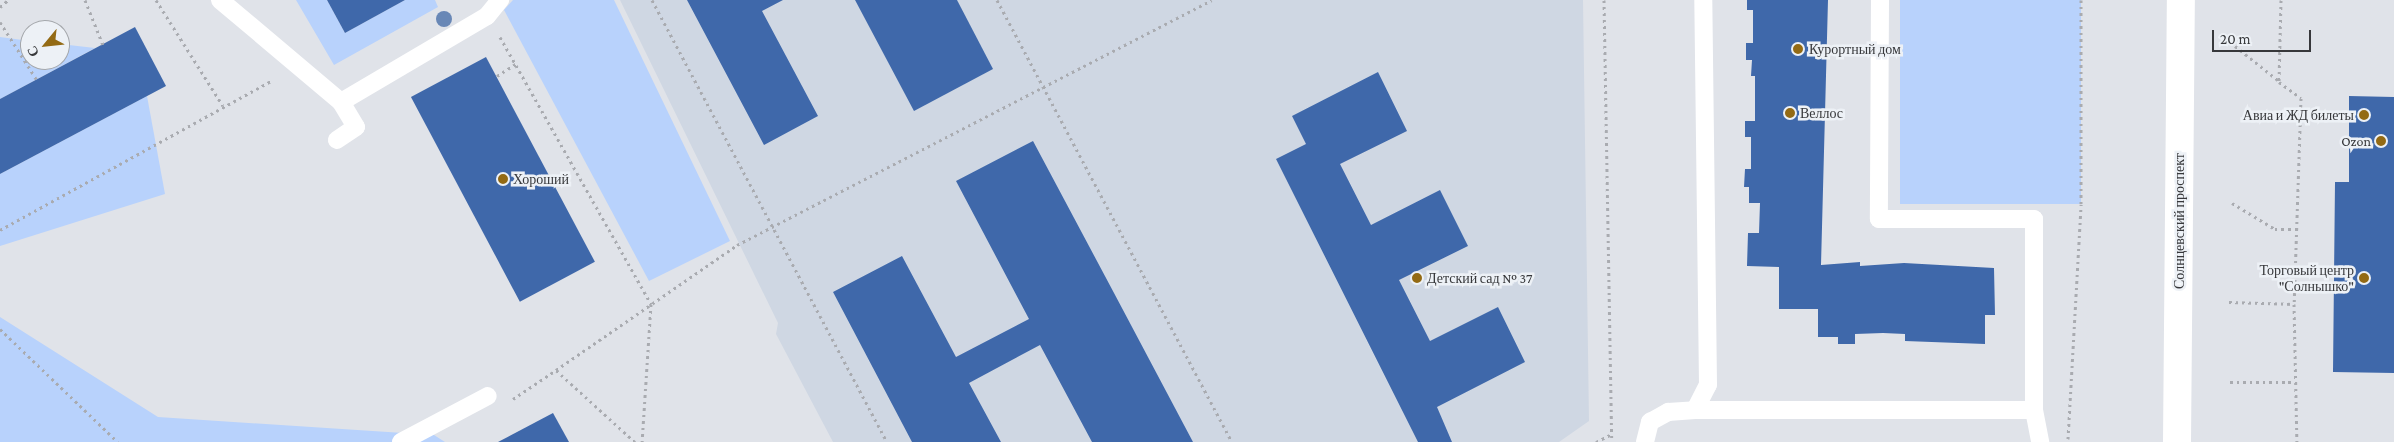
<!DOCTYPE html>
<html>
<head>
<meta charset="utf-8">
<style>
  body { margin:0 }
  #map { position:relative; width:2394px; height:442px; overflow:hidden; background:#e0e3e9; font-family:"Crimson Pro",serif }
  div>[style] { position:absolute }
  .built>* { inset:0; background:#cfd7e3 }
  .green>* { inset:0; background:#b8d2fc; transform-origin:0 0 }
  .building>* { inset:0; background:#3f68aa; transform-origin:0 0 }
  .path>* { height:3px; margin-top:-1.5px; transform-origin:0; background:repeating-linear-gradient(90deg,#a9abb0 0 2.5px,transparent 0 6.5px) }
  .lane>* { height:18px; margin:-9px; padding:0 9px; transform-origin:9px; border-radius:9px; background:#fff }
  .secondary>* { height:28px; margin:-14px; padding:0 14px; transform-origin:14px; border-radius:14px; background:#fff }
  .trees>* { width:16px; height:16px; margin:-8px; border-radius:50%; background:#6887b6 }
  .dots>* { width:14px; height:14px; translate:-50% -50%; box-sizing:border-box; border:2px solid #edf1f6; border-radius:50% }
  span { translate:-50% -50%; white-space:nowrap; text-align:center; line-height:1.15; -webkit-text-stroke:5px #edf1f6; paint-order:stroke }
  .poi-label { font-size:14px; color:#37383b }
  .left { translate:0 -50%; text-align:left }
  .right { translate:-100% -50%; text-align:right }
  .street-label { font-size:14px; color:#37383b }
  .north { position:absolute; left:20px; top:20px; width:50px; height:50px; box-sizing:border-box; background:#edf1f6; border:1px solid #a4a7ab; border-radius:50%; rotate:242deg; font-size:14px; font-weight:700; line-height:20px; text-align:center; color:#37383b }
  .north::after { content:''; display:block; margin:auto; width:18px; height:22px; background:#936a14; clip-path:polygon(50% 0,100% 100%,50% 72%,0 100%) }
  .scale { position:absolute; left:2212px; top:30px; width:99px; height:22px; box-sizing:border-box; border:2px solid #37383b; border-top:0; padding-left:6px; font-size:15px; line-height:18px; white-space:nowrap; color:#37383b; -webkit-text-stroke:4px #edf1f6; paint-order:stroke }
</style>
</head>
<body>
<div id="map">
  <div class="built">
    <i style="clip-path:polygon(620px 0,1583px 0,1589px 421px,1559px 442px,833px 442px,776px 334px,778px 323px)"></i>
  </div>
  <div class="green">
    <i style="clip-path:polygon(296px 0,327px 0,345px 33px,405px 0,435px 0,438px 7px,334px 65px)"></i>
    <i style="clip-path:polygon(513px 0,614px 0,730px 241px,649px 281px,504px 10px)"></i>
    <i style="left:1900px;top:0;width:181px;height:204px"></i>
    <i style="clip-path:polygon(0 37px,30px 41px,30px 60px,60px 60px,60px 44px,95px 48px,0 99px)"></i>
    <i style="clip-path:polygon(147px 96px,165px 194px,0 246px,0 174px)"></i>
    <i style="clip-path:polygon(0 317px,158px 417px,434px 435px,445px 442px,0 442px)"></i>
  </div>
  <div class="building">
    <i style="clip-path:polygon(327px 0,405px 0,345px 33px)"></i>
    <i style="clip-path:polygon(687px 0,783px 0,762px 11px,818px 116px,764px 145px)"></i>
    <i style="clip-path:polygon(855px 0,957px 0,993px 69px,914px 111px)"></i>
    <i style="clip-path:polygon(1747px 0,1828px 0,1821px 265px,1860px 262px,1860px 266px,1904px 263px,1994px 268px,1995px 315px,1985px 315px,1985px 344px,1905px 341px,1905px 334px,1883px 333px,1855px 334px,1855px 344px,1838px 344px,1838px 337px,1818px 337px,1818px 309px,1779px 309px,1779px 267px,1747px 266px,1748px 233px,1759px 233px,1760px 203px,1749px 203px,1749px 187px,1744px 187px,1745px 169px,1751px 169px,1751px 137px,1745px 137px,1745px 121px,1755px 121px,1755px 76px,1751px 76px,1752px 60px,1746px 60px,1746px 43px,1753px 43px,1753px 10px,1747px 10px)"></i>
    <i style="clip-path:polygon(135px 27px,166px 86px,0 174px,0 99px)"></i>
    <i style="left:486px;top:57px;width:232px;height:85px;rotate:62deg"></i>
    <i style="clip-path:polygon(1378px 72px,1407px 131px,1340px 164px,1371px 225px,1440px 190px,1468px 246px,1399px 280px,1430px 341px,1498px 307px,1525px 362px,1437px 407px,1452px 442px,1418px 442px,1276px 159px,1306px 144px,1292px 116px)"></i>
    <i style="clip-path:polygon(2349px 96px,2394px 97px,2394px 373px,2333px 372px,2335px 182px,2349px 182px)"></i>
    <i style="clip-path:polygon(1033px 141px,1114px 293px,1193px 442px,1092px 442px,1040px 345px,969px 383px,1001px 442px,912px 442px,833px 292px,902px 256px,956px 357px,1029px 319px,956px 181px)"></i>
    <i style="clip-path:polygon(553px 413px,569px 442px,498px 442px)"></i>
  </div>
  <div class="path">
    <i style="left:85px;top:0;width:48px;rotate:68.2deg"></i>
    <i style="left:156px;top:0;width:125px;rotate:57.7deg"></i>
    <i style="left:652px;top:0;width:501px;rotate:62deg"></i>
    <i style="left:997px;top:0;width:501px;rotate:62deg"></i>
    <i style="left:1604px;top:0;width:442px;rotate:89deg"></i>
    <i style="left:2281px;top:0;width:82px;rotate:91.4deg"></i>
    <i style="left:2279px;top:82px;width:27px;rotate:36deg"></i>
    <i style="left:2301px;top:98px;width:206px;rotate:91.9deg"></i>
    <i style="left:2294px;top:304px;width:138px;rotate:88.8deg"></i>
    <i style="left:0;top:7px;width:11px;rotate:-41deg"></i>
    <i style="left:0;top:22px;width:69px;rotate:57.5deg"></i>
    <i style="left:500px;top:37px;width:307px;rotate:60.5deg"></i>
    <i style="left:651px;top:304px;width:138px;rotate:93.7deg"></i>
    <i style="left:2235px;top:46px;width:56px;rotate:38.5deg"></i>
    <i style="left:497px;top:76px;width:24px;rotate:-33deg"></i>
    <i style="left:2232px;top:203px;width:50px;rotate:31.2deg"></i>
    <i style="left:2275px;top:229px;width:22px"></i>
    <i style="left:0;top:230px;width:311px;rotate:-28.8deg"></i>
    <i style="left:2229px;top:302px;width:65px;rotate:1.8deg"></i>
    <i style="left:0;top:329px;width:163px;rotate:43.8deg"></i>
    <i style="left:2230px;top:382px;width:63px"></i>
    <i style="left:513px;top:399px;width:52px;rotate:-34deg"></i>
    <i style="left:2068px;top:439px;width:235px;rotate:-86.8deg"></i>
    <i style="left:2081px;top:204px;width:204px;rotate:-90deg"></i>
    <i style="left:635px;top:442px;width:107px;rotate:-137.7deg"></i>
    <i style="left:556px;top:370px;width:220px;rotate:-34.6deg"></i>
    <i style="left:737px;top:245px;width:534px;rotate:-27.28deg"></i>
    <i style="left:1596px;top:442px;width:18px;rotate:-27deg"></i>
  </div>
  <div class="lane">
    <i style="left:220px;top:0;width:158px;rotate:40.1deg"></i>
    <i style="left:341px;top:102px;width:29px;rotate:59deg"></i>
    <i style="left:356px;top:127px;width:23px;rotate:146deg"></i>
    <i style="left:1880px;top:0;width:219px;rotate:90.3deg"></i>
    <i style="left:1879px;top:219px;width:155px"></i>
    <i style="left:2034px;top:219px;width:191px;rotate:90deg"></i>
    <i style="left:2034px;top:410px;width:33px;rotate:79deg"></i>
    <i style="left:341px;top:102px;width:169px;rotate:-30.5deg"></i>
    <i style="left:487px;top:16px;width:21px;rotate:-51deg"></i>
    <i style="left:1695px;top:410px;width:339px"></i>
    <i style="left:401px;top:442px;width:98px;rotate:-27.9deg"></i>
    <i style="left:1645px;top:442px;width:21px;rotate:-76deg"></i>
    <i style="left:1650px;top:422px;width:21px;rotate:-29deg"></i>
    <i style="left:1668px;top:412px;width:27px;rotate:-4deg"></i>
    <i style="left:1695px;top:410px;width:28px;rotate:-63deg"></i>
    <i style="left:1708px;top:385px;width:385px;rotate:-90.7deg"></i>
  </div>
  <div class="secondary">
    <i style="left:2177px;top:442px;width:442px;rotate:-89.5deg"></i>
  </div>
  <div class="trees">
    <i style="left:444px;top:19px"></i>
  </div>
  <div class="dots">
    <i style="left:1798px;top:49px;background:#936a14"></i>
    <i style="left:1790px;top:113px;background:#936a14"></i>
    <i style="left:2364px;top:115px;background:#936a14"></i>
    <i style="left:2381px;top:141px;background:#936a14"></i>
    <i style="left:503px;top:179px;background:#936a14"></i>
    <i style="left:1417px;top:278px;background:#936a14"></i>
    <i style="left:2364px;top:278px;background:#936a14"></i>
  </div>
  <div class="poi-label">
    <span class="left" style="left:1809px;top:49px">Курортный дом</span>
    <span class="left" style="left:1800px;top:113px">Веллос</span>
    <span class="right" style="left:2354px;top:115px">Авиа и ЖД билеты</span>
    <span class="right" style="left:2371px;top:141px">Ozon</span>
    <span class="left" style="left:513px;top:179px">Хороший</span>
    <span class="right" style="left:2354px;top:278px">Торговый центр<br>"Солнышко"</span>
    <span class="left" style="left:1427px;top:278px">Детский сад № 37</span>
  </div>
  <div class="street-label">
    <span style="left:2179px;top:221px;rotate:-90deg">Солнцевский проспект</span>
  </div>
  <div class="north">С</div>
  <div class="scale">20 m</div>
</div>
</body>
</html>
